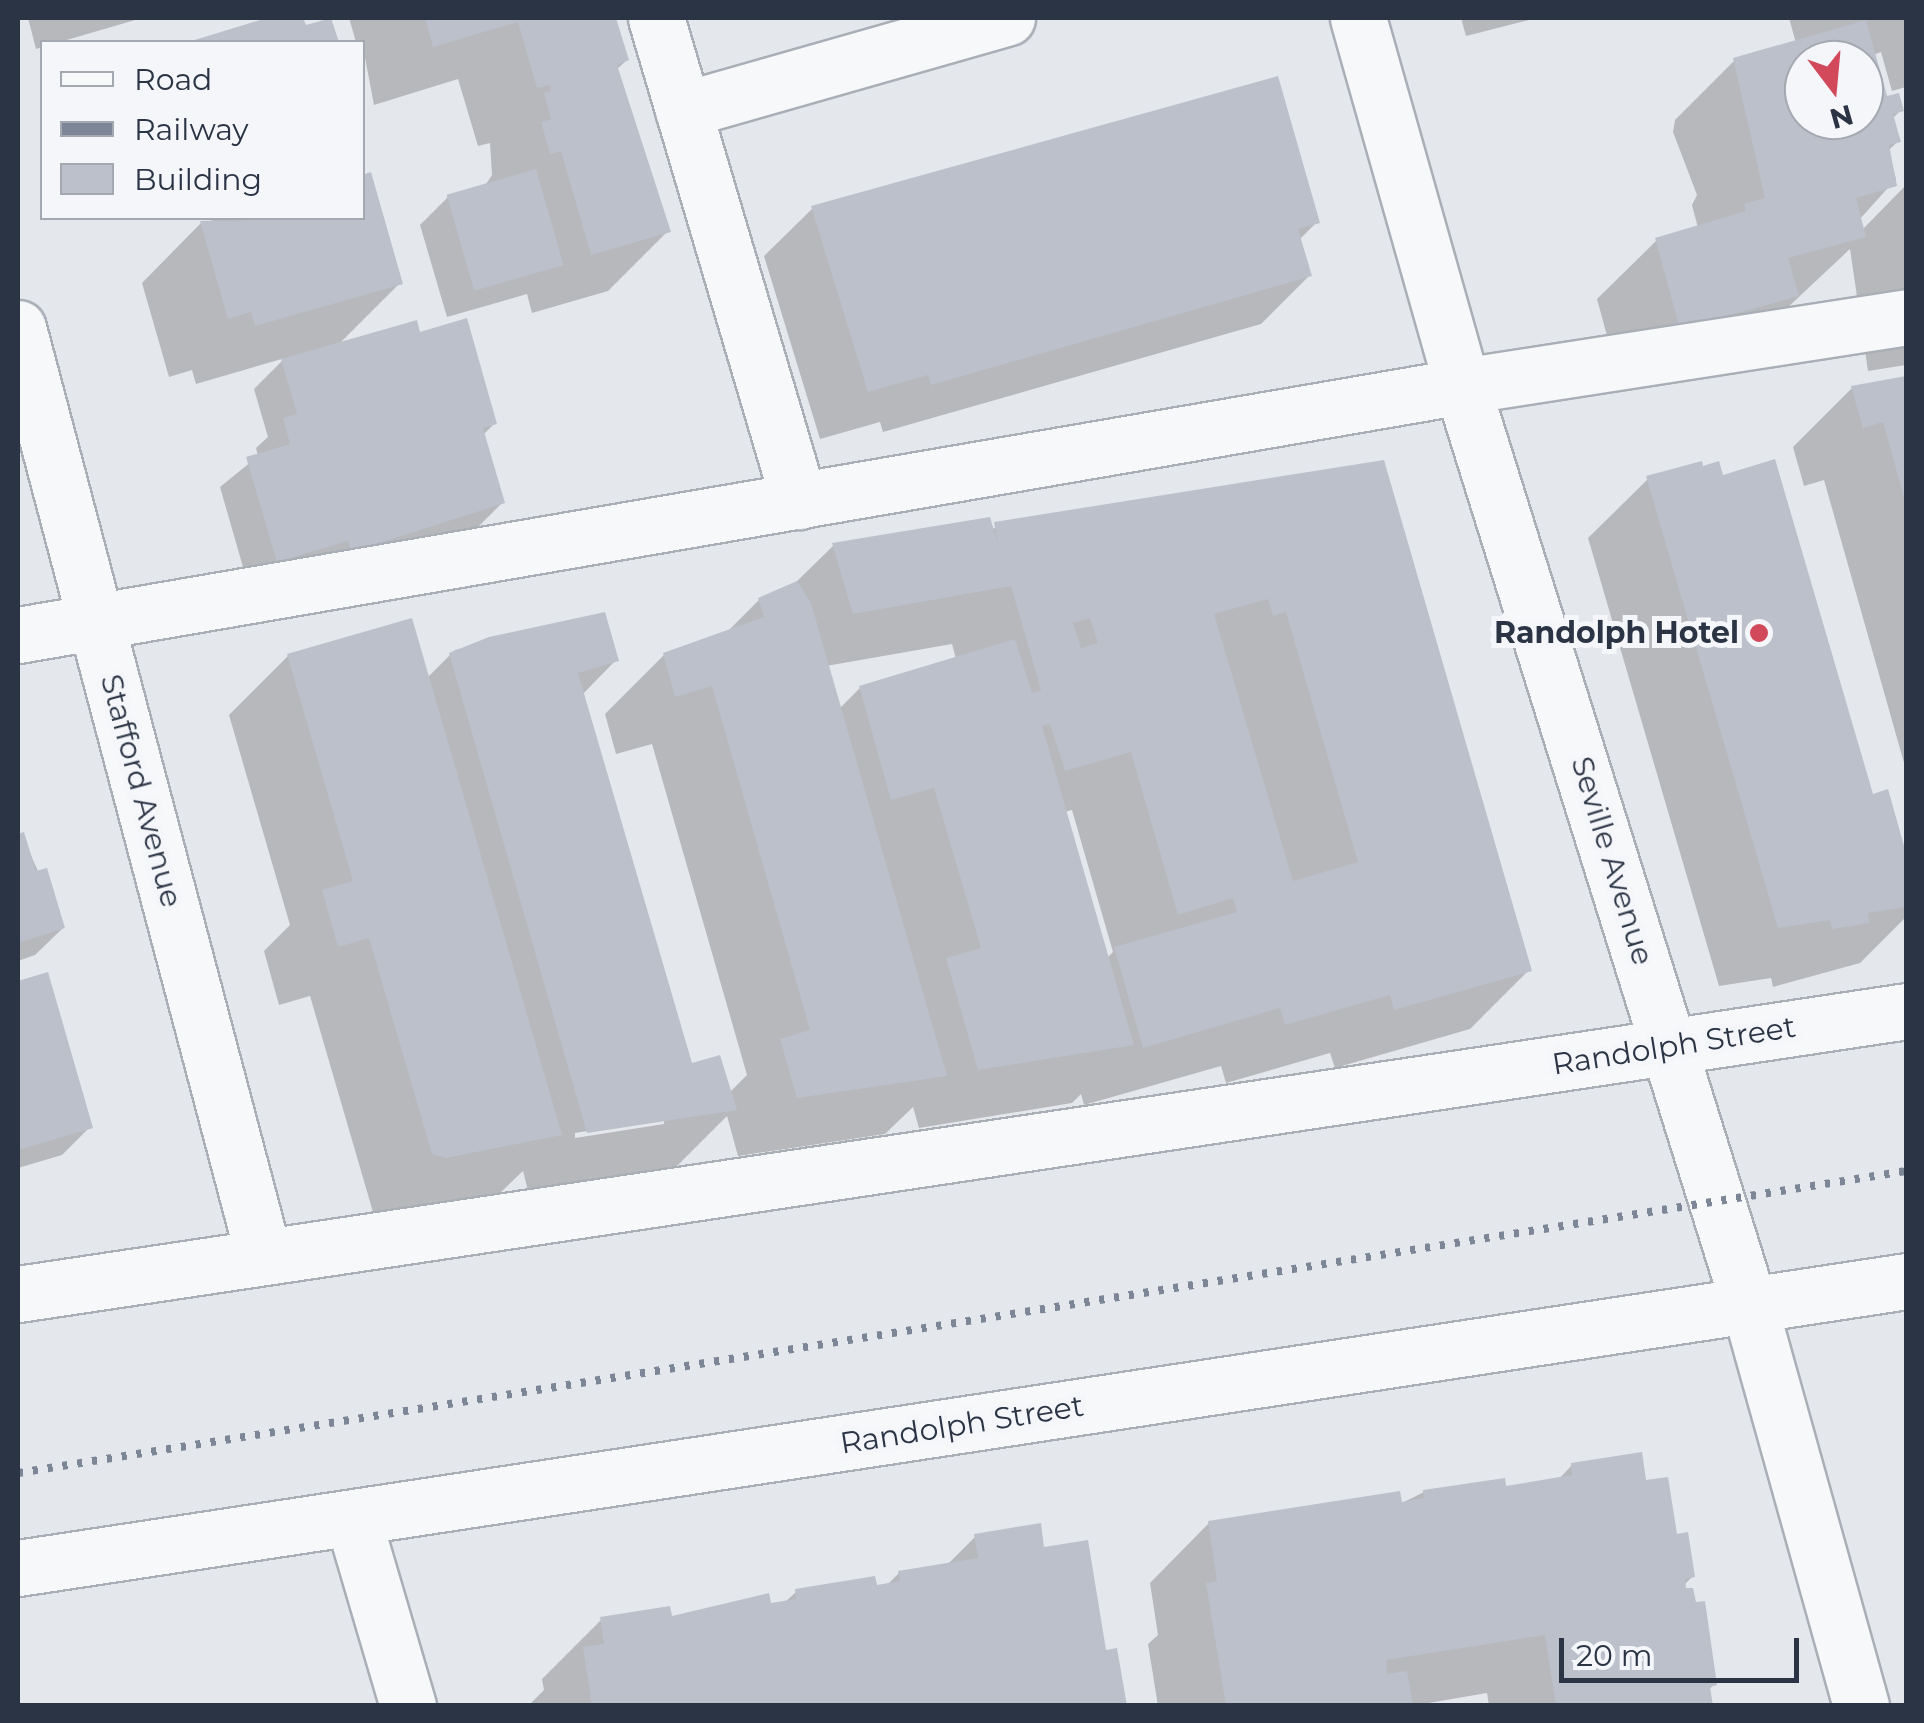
<!DOCTYPE html>
<html>
<head>
<meta charset="utf-8">
<style>
  body { margin:0 }
  #map { position:relative; width:1924px; height:1723px; overflow:hidden; background:#e4e7ec; font-family:Montserrat,sans-serif }
  div>[style] { position:absolute }
  .shadow>* { inset:0; background:#0003 }
  .building>* { inset:0; background:#bbc0ca; transform-origin:0 0 }
  .roads { filter:drop-shadow(2px 0 #a9aeb7) drop-shadow(-2px 0 #a9aeb7) drop-shadow(0 2px #a9aeb7) drop-shadow(0 -2px #a9aeb7) }
  .minor>* { height:55px; margin:-27.5px; padding:0 27.5px; transform-origin:27.5px; border-radius:27.5px; background:#f7f8fa }
  .rail>* { height:8px; margin-top:-4px; transform-origin:0; background:repeating-linear-gradient(90deg,#7d8696 0 5px,transparent 0 15px) }
  .dots>* { width:28px; height:28px; translate:-50% -50%; box-sizing:border-box; border:5px solid #f4f6f9; border-radius:50% }
  span { translate:-50% -50%; white-space:nowrap; text-align:center; line-height:1.15; -webkit-text-stroke:10px #f4f6f9; paint-order:stroke }
  .poi-label { font-size:30px; color:#2b3445; font-weight:700 }
  .right { translate:-100% -50%; text-align:right }
  .street-label { font-size:30px; color:#2b3445 }
  .frame { position:absolute; inset:0; border:20px solid #2b3445; pointer-events:none }
  .legend { position:absolute; left:40px; top:40px; width:325px; height:180px; box-sizing:border-box; background:#f4f6f9; border:2px solid #a4a8b1; margin:0; padding:12px 18px; list-style:none; font-size:30px; color:#2b3445 }
  .legend li { display:flex; align-items:center; gap:20px; height:50px }
  .legend b { width:50px; border:2px solid #a4a8b1 }
  .north { position:absolute; left:1784px; top:40px; width:100px; height:100px; box-sizing:border-box; background:#f4f6f9; border:2px solid #a4a8b1; border-radius:50%; rotate:164deg; font-size:28px; font-weight:700; line-height:40px; text-align:center; color:#2b3445 }
  .north::after { content:''; display:block; margin:auto; width:35px; height:45px; background:#d1495b; clip-path:polygon(50% 0,100% 100%,50% 72%,0 100%) }
  .scale { position:absolute; left:1559px; top:1638px; width:240px; height:45px; box-sizing:border-box; border:5px solid #2b3445; border-top:0; padding-left:12px; font-size:30px; line-height:35px; white-space:nowrap; color:#2b3445; -webkit-text-stroke:8px #f4f6f9; paint-order:stroke }
</style>
</head>
<body>
<div id="map">
  <div class="shadow">
    <i style="clip-path:polygon(28px 18px,142px 18px,36px 49px)"></i>
    <i style="clip-path:polygon(276px 18px,301px 18px,304px 29px,330px 21px,336px 42px,193px 42px)"></i>
    <i style="clip-path:polygon(349px 18px,614px 18px,627px 60px,616px 70px,668px 231px,608px 291px,532px 313px,527px 294px,447px 317px,420px 225px,448px 197px,484px 187px,492px 175px,490px 143px,478px 146px,458px 79px,374px 105px,362px 42px,356px 42px)"></i>
    <i style="clip-path:polygon(1461px 18px,1537px 18px,1466px 36px)"></i>
    <i style="clip-path:polygon(evenodd,1789px 18px,1906px 18px,1906px 87px,1892px 91px,1881px 52px,1873px 55px,1885px 99px,1901px 110px,1892px 119px,1898px 141px,1888px 151px,1896px 179px,1859px 220px,1862px 230px,1906px 185px,1906px 365px,1868px 371px,1850px 249px,1737px 355px,1621px 387px,1597px 299px,1657px 240px,1698px 228px,1692px 205px,1697px 195px,1673px 132px,1675px 120px,1735px 60px,1796px 43px,1789px 18px,1804px 60px,1864px 60px,1864px 120px,1804px 120px,1804px 60px)"></i>
    <i style="clip-path:polygon(813px 208px,1317px 222px,1299px 240px,1309px 276px,1261px 324px,883px 432px,880px 422px,820px 439px,764px 256px)"></i>
    <i style="clip-path:polygon(222px 218px,362px 218px,400px 283px,338px 345px,418px 335px,495px 423px,483px 435px,502px 503px,475px 530px,249px 588px,220px 487px,258px 456px,256px 448px,268px 437px,254px 389px,285px 358px,196px 384px,192px 370px,169px 377px,142px 283px,201px 223px)"></i>
    <i style="clip-path:polygon(1906px 379px,1906px 770px,1824px 480px,1804px 486px,1793px 447px,1852px 388px)"></i>
    <i style="clip-path:polygon(evenodd,1383px 463px,1529px 970px,1470px 1029px,1335px 1068px,1330px 1053px,1226px 1083px,1221px 1066px,1084px 1105px,1081px 1094px,1072px 1103px,919px 1128px,913px 1107px,885px 1134px,738px 1156px,727px 1116px,675px 1168px,528px 1191px,523px 1171px,500px 1193px,428px 1204px,420px 1212px,373px 1212px,310px 996px,279px 1005px,264px 951px,290px 925px,229px 715px,288px 656px,427px 678px,455px 650px,603px 615px,616px 660px,582px 695px,691px 1066px,729px 1093px,747px 1075px,652px 744px,616px 754px,605px 714px,664px 655px,726px 633px,759px 600px,793px 585px,833px 546px,990px 529px,1383px 463px,952px 644px,956px 659px,860px 688px,839px 709px,826px 666px,952px 644px,1383px 463px,1072px 810px,1113px 952px,1106px 959px,1064px 812px,1072px 810px,1383px 463px,664px 1119px,664px 1124px,575px 1138px,575px 1133px,664px 1119px)"></i>
    <i style="clip-path:polygon(1702px 469px,1871px 797px,1886px 793px,1906px 862px,1906px 917px,1860px 963px,1773px 987px,1771px 978px,1719px 986px,1588px 538px,1648px 479px)"></i>
    <i style="clip-path:polygon(22px 835px,63px 928px,35px 955px,18px 961px)"></i>
    <i style="clip-path:polygon(46px 975px,90px 1127px,62px 1155px,18px 1168px,18px 984px)"></i>
    <i style="clip-path:polygon(1572px 1465px,1644px 1483px,1675px 1537px,1693px 1576px,1683px 1586px,1714px 1684px,1708px 1691px,1710px 1706px,1489px 1706px,1487px 1693px,1411px 1706px,1158px 1706px,1148px 1644px,1158px 1635px,1150px 1583px,1209px 1523px,1400px 1504px,1424px 1492px,1504px 1488px,1558px 1480px)"></i>
    <i style="clip-path:polygon(976px 1536px,1042px 1550px,1104px 1653px,1124px 1706px,528px 1706px,544px 1690px,542px 1679px,601px 1620px,670px 1619px,784px 1603px,796px 1592px,886px 1586px,899px 1573px,946px 1566px)"></i>
  </div>
  <div class="building">
    <i style="clip-path:polygon(267px 18px,303px 18px,306px 25px,331px 18px,339px 42px,188px 42px)"></i>
    <i style="clip-path:polygon(425px 18px,616px 18px,629px 60px,617px 65px,671px 232px,591px 255px,561px 151px,550px 154px,541px 122px,551px 119px,544px 93px,551px 91px,550px 85px,537px 88px,518px 22px,433px 47px)"></i>
    <i style="clip-path:polygon(evenodd,1866px 20px,1887px 96px,1899px 93px,1904px 111px,1893px 114px,1901px 142px,1889px 145px,1897px 186px,1856px 198px,1866px 237px,1788px 258px,1799px 296px,1680px 329px,1655px 238px,1746px 211px,1744px 204px,1765px 198px,1733px 58px,1866px 20px,1804px 60px,1864px 60px,1864px 120px,1804px 120px,1804px 60px)"></i>
    <i style="clip-path:polygon(1278px 76px,1320px 223px,1298px 229px,1312px 276px,931px 385px,928px 375px,868px 392px,811px 206px)"></i>
    <i style="left:536px;top:169px;width:100px;height:93px;rotate:74deg"></i>
    <i style="clip-path:polygon(371px 172px,403px 284px,255px 326px,251px 312px,228px 319px,200px 221px,362px 218px,362px 175px)"></i>
    <i style="clip-path:polygon(467px 318px,497px 424px,483px 428px,505px 503px,351px 552px,348px 541px,277px 562px,246px 457px,290px 444px,283px 418px,297px 414px,281px 359px,417px 320px,420px 332px)"></i>
    <i style="clip-path:polygon(1906px 376px,1906px 501px,1905px 501px,1883px 422px,1863px 428px,1851px 386px)"></i>
    <i style="clip-path:polygon(1775px 459px,1873px 794px,1888px 789px,1906px 853px,1906px 907px,1868px 913px,1869px 923px,1832px 929px,1830px 920px,1778px 928px,1646px 476px,1702px 461px,1703px 466px,1719px 461px,1723px 475px)"></i>
    <i style="clip-path:polygon(evenodd,1384px 460px,1532px 971px,1394px 1010px,1390px 995px,1285px 1025px,1280px 1008px,1143px 1048px,1114px 947px,1237px 912px,1233px 898px,1178px 915px,1131px 752px,1065px 771px,1050px 724px,1042px 726px,1134px 1045px,978px 1070px,946px 958px,981px 948px,934px 788px,891px 800px,859px 686px,1015px 639px,1032px 693px,1041px 690px,1011px 586px,853px 614px,832px 543px,990px 517px,998px 544px,994px 522px,1384px 460px,1268px 599px,1273px 616px,1286px 612px,1358px 862px,1293px 881px,1214px 614px,1268px 599px,1384px 460px,1090px 618px,1098px 643px,1081px 648px,1073px 623px,1090px 618px)"></i>
    <i style="clip-path:polygon(797px 581px,811px 603px,947px 1076px,797px 1098px,780px 1039px,810px 1030px,712px 686px,675px 697px,663px 653px,764px 617px,758px 598px)"></i>
    <i style="clip-path:polygon(605px 612px,619px 661px,578px 673px,692px 1063px,720px 1055px,737px 1110px,587px 1133px,449px 653px,489px 637px)"></i>
    <i style="clip-path:polygon(412px 618px,562px 1135px,446px 1158px,432px 1154px,369px 938px,338px 947px,322px 890px,353px 881px,287px 654px)"></i>
    <i style="clip-path:polygon(24px 832px,36px 871px,47px 868px,65px 928px,18px 943px,18px 834px)"></i>
    <i style="clip-path:polygon(48px 972px,93px 1128px,18px 1150px,18px 981px)"></i>
    <i style="clip-path:polygon(1642px 1452px,1646px 1480px,1668px 1477px,1677px 1534px,1688px 1532px,1695px 1577px,1685px 1579px,1686px 1588px,1693px 1588px,1696px 1602px,1705px 1601px,1717px 1685px,1710px 1687px,1713px 1706px,1556px 1706px,1545px 1635px,1386px 1660px,1387px 1674px,1407px 1671px,1413px 1706px,1226px 1706px,1206px 1583px,1217px 1581px,1208px 1521px,1400px 1491px,1402px 1502px,1424px 1498px,1423px 1490px,1505px 1478px,1506px 1486px,1572px 1475px,1571px 1463px)"></i>
    <i style="clip-path:polygon(1041px 1523px,1044px 1547px,1088px 1540px,1106px 1650px,1117px 1648px,1127px 1706px,592px 1706px,583px 1647px,604px 1644px,600px 1617px,670px 1606px,672px 1616px,769px 1593px,771px 1603px,796px 1599px,795px 1589px,875px 1576px,877px 1585px,900px 1581px,898px 1571px,978px 1558px,974px 1534px)"></i>
  </div>
  <div class="roads">
    <div class="minor">
      <i style="left:656px;top:18px;width:504px;rotate:73.51deg"></i>
      <i style="left:1358px;top:18px;width:382px;rotate:74.2deg"></i>
      <i style="left:1462px;top:386px;width:966px;rotate:72.65deg"></i>
      <i style="left:1750px;top:1308px;width:413px;rotate:74.4deg"></i>
      <i style="left:683px;top:110px;width:337px;rotate:-15.9deg"></i>
      <i style="left:18px;top:328px;width:958px;rotate:75.18deg"></i>
      <i style="left:18px;top:635px;width:1465px;rotate:-9.78deg"></i>
      <i style="left:1462px;top:386px;width:449px;rotate:-8.8deg"></i>
      <i style="left:18px;top:1294px;width:1909px;rotate:-8.52deg"></i>
      <i style="left:353px;top:1519px;width:195px;rotate:73.6deg"></i>
      <i style="left:18px;top:1568px;width:1910px;rotate:-8.64deg"></i>
    </div>
  </div>
  <div class="rail">
    <i style="left:18px;top:1473px;width:1912px;rotate:-9.09deg"></i>
  </div>
  <div class="dots">
    <i style="left:1759px;top:633px;background:#d1495b"></i>
  </div>
  <div class="poi-label">
    <span class="right" style="left:1739px;top:633px">Randolph Hotel</span>
  </div>
  <div class="street-label">
    <span style="left:141px;top:791px;rotate:75deg">Stafford Avenue</span>
    <span style="left:1612px;top:861px;rotate:73deg">Seville Avenue</span>
    <span style="left:1674px;top:1046px;rotate:-9deg">Randolph Street</span>
    <span style="left:962px;top:1425px;rotate:-9deg">Randolph Street</span>
  </div>
  <div class="frame"></div>
  <ul class="legend">
  <li><b style="height:12px;background:#f7f8fa"></b>Road</li>
  <li><b style="height:12px;background:#7d8696"></b>Railway</li>
  <li><b style="height:28px;background:#bbc0ca"></b>Building</li>
  </ul>
  <div class="north">N</div>
  <div class="scale">20 m</div>
</div>
</body>
</html>
